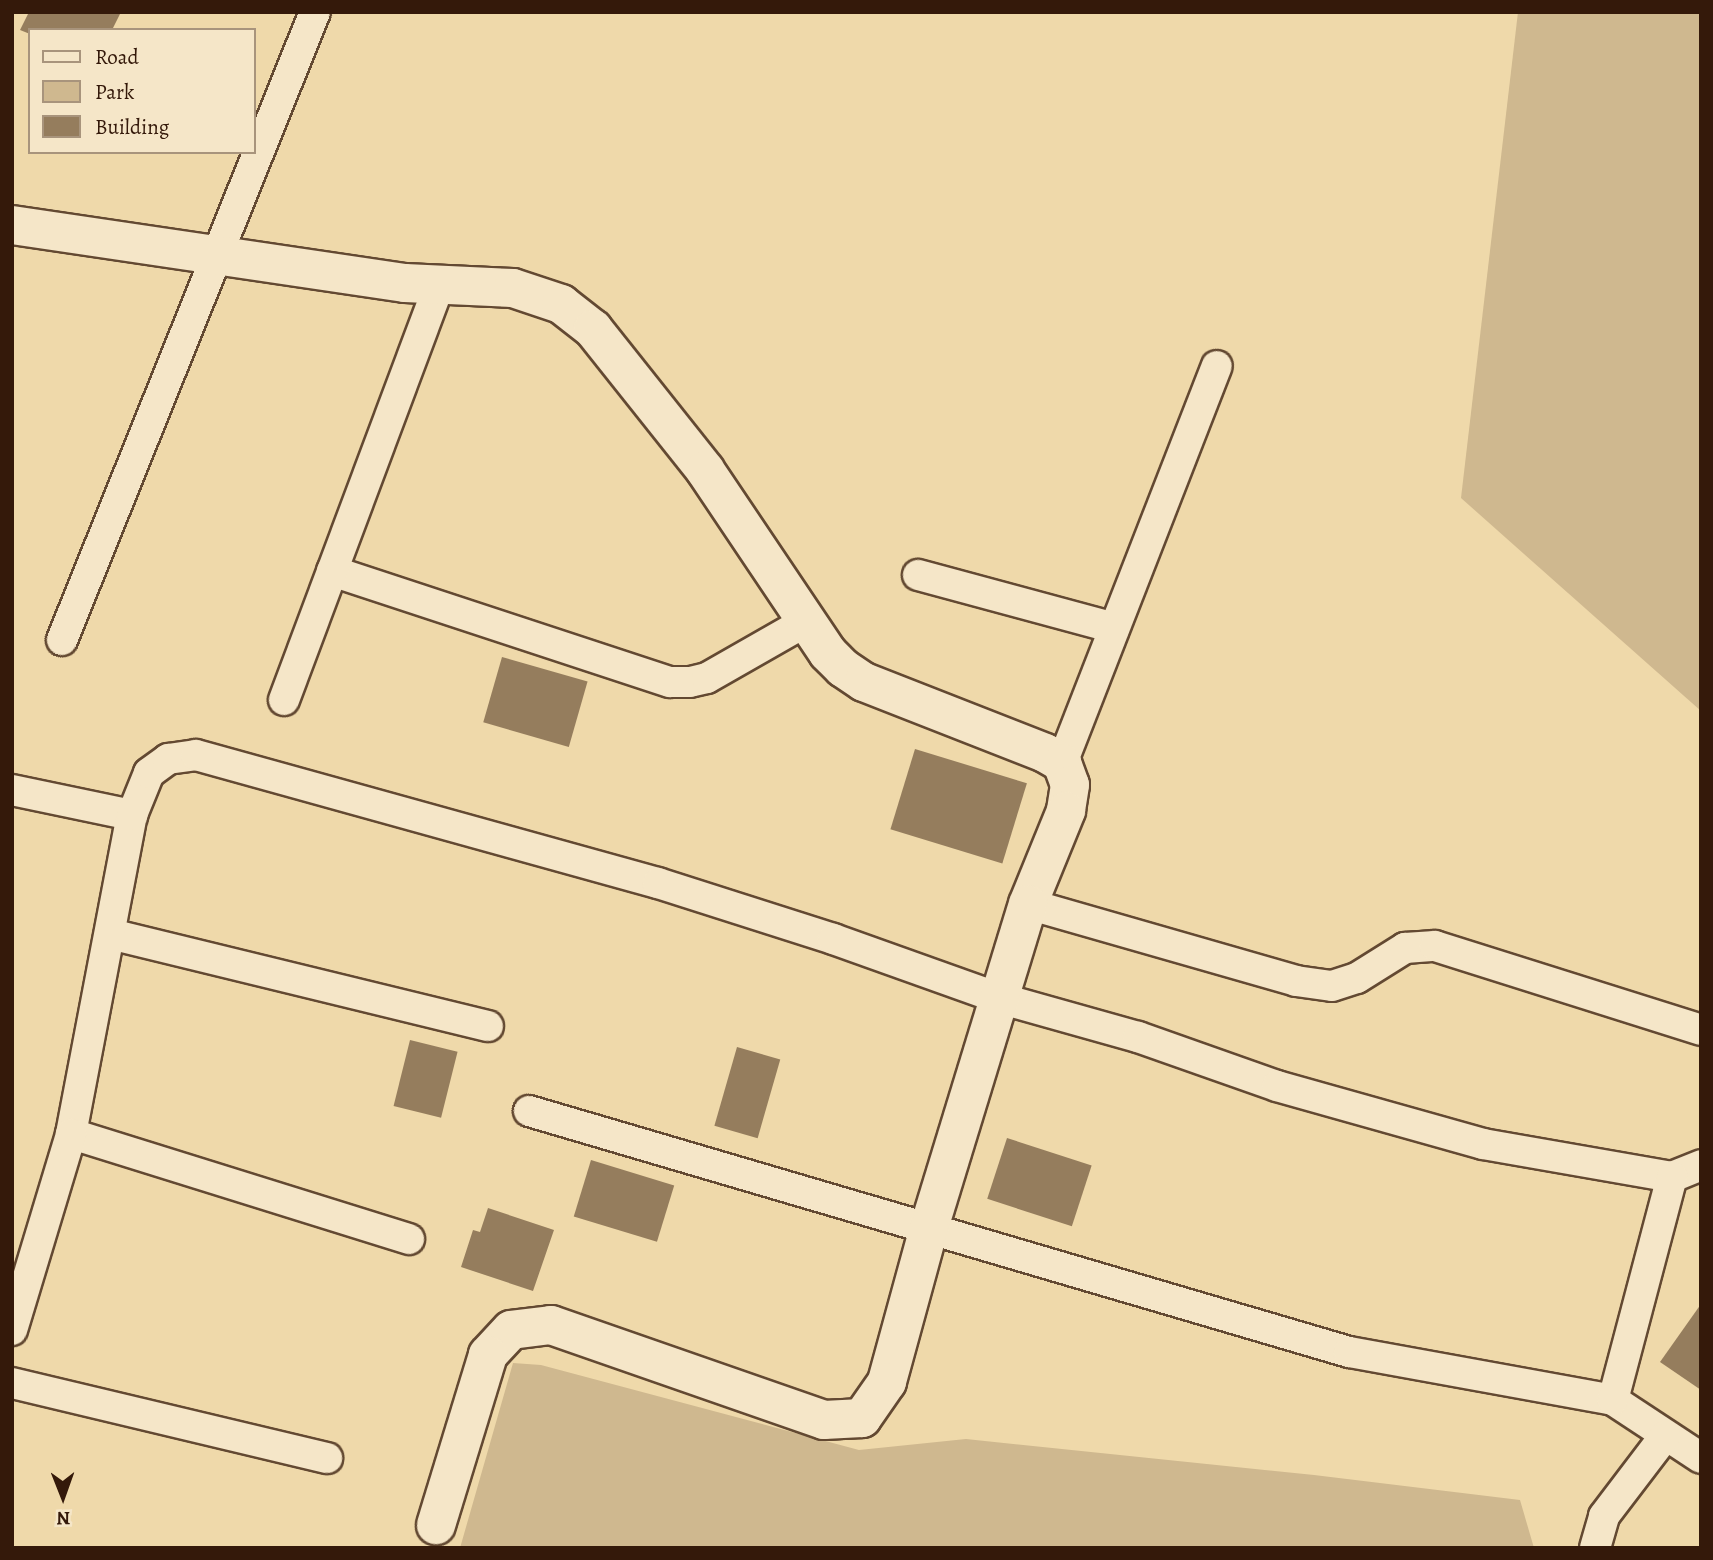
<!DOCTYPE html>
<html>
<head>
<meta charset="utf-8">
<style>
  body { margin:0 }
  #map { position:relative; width:1713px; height:1560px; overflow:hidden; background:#efd9aa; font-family:Alegreya,serif }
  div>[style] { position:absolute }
  .green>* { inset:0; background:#cfb88f }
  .building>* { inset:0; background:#957d5d; transform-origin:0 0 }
  .roads { filter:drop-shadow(2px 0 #634932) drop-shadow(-2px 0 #634932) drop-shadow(0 2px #634932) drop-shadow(0 -2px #634932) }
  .street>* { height:30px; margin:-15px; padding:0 15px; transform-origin:15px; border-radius:15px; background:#f5e6c8 }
  .secondary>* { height:38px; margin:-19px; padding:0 19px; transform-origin:19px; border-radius:19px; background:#f5e6c8 }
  span { translate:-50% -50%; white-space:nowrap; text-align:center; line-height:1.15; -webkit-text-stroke:6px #f5e6c8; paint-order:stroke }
  .frame { position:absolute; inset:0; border:14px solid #34190a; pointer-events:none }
  .legend { position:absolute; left:28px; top:28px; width:228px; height:126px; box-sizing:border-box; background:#f5e6c8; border:2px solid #a8947c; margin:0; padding:9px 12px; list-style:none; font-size:21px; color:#34190a }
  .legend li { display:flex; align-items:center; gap:14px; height:35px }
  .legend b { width:35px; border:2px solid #a8947c }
  .north { position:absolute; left:28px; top:1462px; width:70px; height:70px; -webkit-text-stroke:5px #f5e6c8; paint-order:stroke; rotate:179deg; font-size:19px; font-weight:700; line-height:28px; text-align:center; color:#34190a }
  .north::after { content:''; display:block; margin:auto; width:24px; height:32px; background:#34190a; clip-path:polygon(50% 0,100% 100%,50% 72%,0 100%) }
</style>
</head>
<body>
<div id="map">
  <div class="green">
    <i style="clip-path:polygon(1518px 12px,1701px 12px,1701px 711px,1461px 498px)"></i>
    <i style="clip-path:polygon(513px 1363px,541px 1365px,859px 1450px,966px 1439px,1314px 1475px,1520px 1500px,1534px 1548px,460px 1548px)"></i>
  </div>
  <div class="building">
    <i style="clip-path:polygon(29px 12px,121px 12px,112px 30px,30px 30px,30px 34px,20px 30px)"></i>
    <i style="left:502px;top:657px;width:89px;height:68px;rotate:16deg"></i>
    <i style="left:915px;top:749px;width:117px;height:84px;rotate:17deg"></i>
    <i style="left:410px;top:1040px;width:49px;height:68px;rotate:14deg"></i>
    <i style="left:737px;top:1047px;width:45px;height:82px;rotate:16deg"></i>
    <i style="left:1007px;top:1138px;width:89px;height:64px;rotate:18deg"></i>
    <i style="left:591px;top:1160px;width:87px;height:59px;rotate:17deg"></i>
    <i style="clip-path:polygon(488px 1208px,554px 1230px,533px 1291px,461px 1267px,473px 1230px,480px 1232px)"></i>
    <i style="clip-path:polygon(1701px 1304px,1701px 1390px,1660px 1362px)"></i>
  </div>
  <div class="roads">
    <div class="street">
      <i style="left:332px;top:571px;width:356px;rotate:18.2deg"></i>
      <i style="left:670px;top:682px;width:20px"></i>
      <i style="left:690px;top:682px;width:17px;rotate:-13deg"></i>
      <i style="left:707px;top:678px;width:115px;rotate:-29.7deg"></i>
      <i style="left:918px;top:575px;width:203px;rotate:15.1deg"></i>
      <i style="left:62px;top:640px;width:677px;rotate:-68.06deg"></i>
      <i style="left:284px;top:700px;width:443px;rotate:-69.5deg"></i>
      <i style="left:1062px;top:763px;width:426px;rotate:-68.7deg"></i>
      <i style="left:12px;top:790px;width:123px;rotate:11.8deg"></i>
      <i style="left:1028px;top:904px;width:279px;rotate:16deg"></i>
      <i style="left:1296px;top:981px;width:36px;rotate:8deg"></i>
      <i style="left:1332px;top:986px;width:26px;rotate:-18deg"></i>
      <i style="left:1357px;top:978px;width:57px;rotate:-32deg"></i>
      <i style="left:1405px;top:948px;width:30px;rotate:-4deg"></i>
      <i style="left:1435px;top:946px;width:279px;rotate:17.5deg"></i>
      <i style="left:110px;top:934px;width:389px;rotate:13.7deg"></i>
      <i style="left:529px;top:1111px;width:855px;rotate:16.38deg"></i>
      <i style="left:1349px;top:1352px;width:268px;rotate:10.3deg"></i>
      <i style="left:1613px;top:1400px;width:105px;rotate:33.4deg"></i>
      <i style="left:409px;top:1239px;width:354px;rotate:-162.7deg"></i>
      <i style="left:71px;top:1134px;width:325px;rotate:-79.2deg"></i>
      <i style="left:132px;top:815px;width:45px;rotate:-68deg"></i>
      <i style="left:149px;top:773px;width:24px;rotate:-36deg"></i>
      <i style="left:168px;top:759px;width:28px;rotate:-8deg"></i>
      <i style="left:196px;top:755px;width:479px;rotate:15.5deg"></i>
      <i style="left:658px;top:883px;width:184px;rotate:17.7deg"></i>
      <i style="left:833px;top:939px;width:176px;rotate:19.6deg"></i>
      <i style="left:999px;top:998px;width:144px;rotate:15.7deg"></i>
      <i style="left:1138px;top:1037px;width:147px;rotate:19.4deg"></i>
      <i style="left:1277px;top:1086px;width:214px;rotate:15.7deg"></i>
      <i style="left:1483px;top:1144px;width:192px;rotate:9.9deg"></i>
      <i style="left:1672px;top:1177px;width:31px;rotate:-22deg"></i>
      <i style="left:12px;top:1330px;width:205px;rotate:-73.2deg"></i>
      <i style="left:12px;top:1383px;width:324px;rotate:13.4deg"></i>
      <i style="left:1613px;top:1400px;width:231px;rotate:-75.2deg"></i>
      <i style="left:1595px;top:1548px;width:33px;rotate:-74deg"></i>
      <i style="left:1604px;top:1516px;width:101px;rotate:-52.7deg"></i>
    </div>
    <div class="secondary">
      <i style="left:12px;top:225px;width:397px;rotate:8.4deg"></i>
      <i style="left:405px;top:283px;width:108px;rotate:2.7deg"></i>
      <i style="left:513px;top:288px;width:51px;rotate:18.4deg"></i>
      <i style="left:561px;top:304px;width:41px;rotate:38deg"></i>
      <i style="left:593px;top:329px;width:180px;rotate:51.5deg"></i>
      <i style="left:705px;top:470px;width:220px;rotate:56.1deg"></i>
      <i style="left:828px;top:653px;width:21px;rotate:45deg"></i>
      <i style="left:843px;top:668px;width:25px;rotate:34deg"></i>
      <i style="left:864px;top:682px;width:194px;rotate:21.4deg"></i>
      <i style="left:1045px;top:753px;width:20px;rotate:30deg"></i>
      <i style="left:1062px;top:763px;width:23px;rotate:70deg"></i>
      <i style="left:1070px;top:785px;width:26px;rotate:99deg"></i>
      <i style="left:1066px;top:811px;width:100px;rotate:112.2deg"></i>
      <i style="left:1028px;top:904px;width:339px;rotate:107deg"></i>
      <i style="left:929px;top:1228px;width:160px;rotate:105.3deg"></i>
      <i style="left:887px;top:1382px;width:44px;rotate:124.8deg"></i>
      <i style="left:862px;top:1418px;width:38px;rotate:177deg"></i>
      <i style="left:824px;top:1420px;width:289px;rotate:-160.8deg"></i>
      <i style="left:551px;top:1325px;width:40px;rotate:172.9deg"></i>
      <i style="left:511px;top:1330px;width:34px;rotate:133deg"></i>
      <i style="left:488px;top:1355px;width:178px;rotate:107deg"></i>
    </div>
  </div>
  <div class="frame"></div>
  <ul class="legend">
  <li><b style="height:9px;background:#f5e6c8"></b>Road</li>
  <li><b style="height:19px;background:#cfb88f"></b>Park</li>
  <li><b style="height:19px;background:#957d5d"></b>Building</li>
  </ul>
  <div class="north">N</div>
</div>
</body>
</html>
